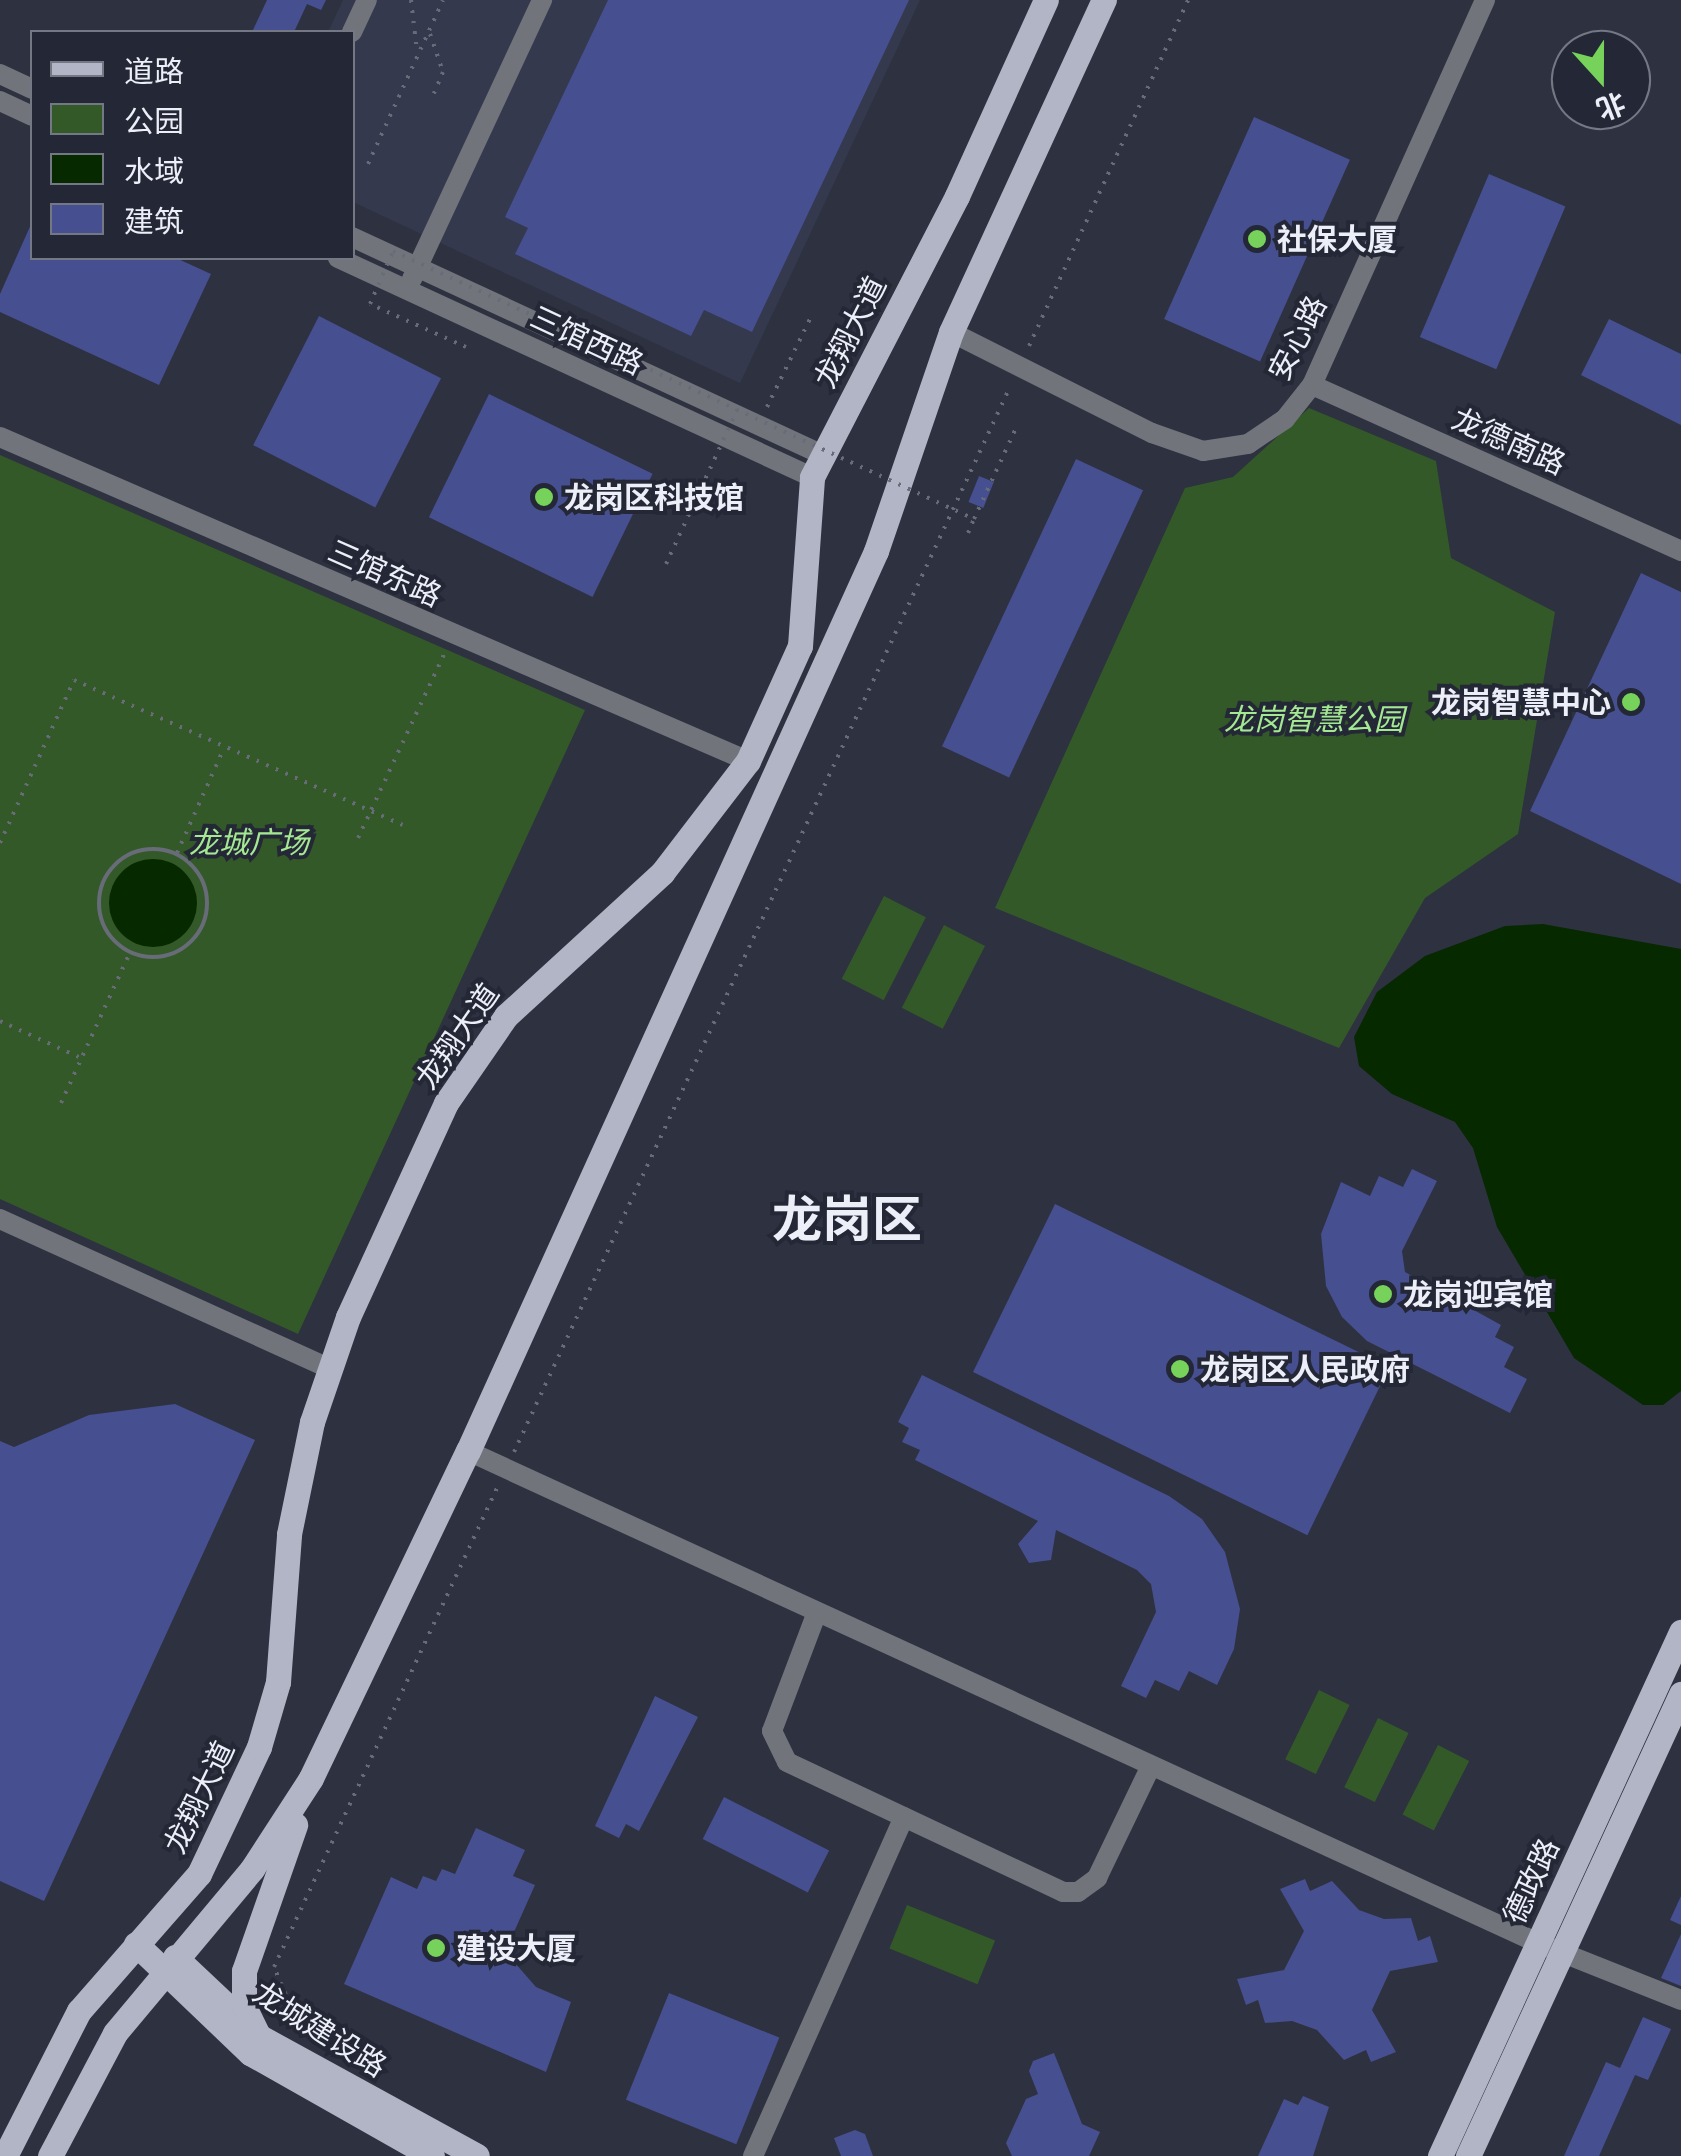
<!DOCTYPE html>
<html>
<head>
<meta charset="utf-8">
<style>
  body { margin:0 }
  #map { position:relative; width:1681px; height:2156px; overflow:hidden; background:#2e3140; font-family:Lora,"Noto Sans SC",serif }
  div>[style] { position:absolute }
  .built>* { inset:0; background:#34394e }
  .green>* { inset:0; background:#335928; transform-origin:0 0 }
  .water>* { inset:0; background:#062900 }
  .round { border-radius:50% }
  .building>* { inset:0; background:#464f8f; transform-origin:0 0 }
  .path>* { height:4px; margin-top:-2px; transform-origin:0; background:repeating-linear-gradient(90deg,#686b78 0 2.5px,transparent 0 10.5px) }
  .path>.ring { margin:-2px; padding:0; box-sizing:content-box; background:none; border:4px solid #686b78; border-radius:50% }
  .minor>* { height:20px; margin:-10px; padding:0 10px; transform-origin:10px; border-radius:10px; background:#72747c }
  .major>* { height:25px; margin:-12.5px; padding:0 12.5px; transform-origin:12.5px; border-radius:12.5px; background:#b1b5c5 }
  .path-bridge>* { height:4px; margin-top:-2px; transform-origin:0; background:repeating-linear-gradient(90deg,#686b78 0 2.5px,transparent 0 10.5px) }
  .dots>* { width:28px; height:28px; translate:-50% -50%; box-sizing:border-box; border:5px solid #242736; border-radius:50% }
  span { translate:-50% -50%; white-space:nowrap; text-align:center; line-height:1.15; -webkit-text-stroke:8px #242736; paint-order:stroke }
  .poi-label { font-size:30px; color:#eceef8; font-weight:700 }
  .left { translate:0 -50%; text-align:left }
  .right { translate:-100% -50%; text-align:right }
  .street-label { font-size:30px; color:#eceef8 }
  .park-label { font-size:30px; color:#a5e892; font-style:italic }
  .town-label { font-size:50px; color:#eceef8; font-weight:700 }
  .legend { position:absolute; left:30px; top:30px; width:325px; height:230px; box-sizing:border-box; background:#242736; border:2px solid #747784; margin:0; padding:12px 18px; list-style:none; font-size:30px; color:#eceef8 }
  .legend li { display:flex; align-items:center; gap:20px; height:50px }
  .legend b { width:50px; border:2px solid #747784 }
  .north { position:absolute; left:1551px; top:30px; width:100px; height:100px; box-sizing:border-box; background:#242736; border:2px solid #747784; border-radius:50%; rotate:159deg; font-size:28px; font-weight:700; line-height:40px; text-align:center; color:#eceef8 }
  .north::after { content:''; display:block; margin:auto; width:35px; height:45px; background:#76d25a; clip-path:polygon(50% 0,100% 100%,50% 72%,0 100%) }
</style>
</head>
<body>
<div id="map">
  <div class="built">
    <i style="clip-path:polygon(343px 0,920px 0,740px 383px,353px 202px,352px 32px,328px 32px)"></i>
  </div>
  <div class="green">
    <i style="clip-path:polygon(1309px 408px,1436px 461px,1451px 558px,1555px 612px,1518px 834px,1425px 898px,1339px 1048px,995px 908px,1185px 488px,1233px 477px)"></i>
    <i style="clip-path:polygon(0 455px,585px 710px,298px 1334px,0 1199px)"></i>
    <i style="left:884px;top:896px;width:47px;height:93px;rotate:27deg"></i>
    <i style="left:944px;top:925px;width:46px;height:93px;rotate:27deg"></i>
    <i style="left:1319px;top:1690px;width:34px;height:77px;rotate:26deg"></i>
    <i style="left:1378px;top:1718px;width:34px;height:77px;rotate:26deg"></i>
    <i style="left:1438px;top:1745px;width:35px;height:78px;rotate:27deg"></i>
    <i style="left:907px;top:1905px;width:95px;height:47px;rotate:22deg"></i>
  </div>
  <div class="water">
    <i class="round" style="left:109px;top:859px;width:88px;height:88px"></i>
    <i style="clip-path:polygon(1543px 924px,1681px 949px,1681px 1391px,1663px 1405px,1643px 1405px,1574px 1358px,1497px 1227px,1473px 1148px,1455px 1122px,1392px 1094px,1359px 1066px,1354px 1037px,1377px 992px,1425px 956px,1505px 926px)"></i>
  </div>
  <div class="building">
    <i style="clip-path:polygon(267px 0,326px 0,321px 10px,307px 4px,294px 32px,252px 32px)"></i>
    <i style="clip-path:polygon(608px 0,909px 0,752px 332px,704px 310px,691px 336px,515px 254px,528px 228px,505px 217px)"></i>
    <i style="left:1254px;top:117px;width:105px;height:221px;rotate:24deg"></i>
    <i style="left:1489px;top:174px;width:83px;height:177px;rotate:23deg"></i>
    <i style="clip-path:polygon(32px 222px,32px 258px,176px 258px,211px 274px,159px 385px,0 312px,0 294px)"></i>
    <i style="left:319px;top:316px;width:137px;height:145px;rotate:27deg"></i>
    <i style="clip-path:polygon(1609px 319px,1681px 354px,1681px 425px,1581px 375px)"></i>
    <i style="left:489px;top:394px;width:182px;height:137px;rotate:26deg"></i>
    <i style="left:1076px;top:459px;width:74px;height:317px;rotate:25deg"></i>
    <i style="left:979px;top:476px;width:16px;height:28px;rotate:22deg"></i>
    <i style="clip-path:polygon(1641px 573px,1681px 592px,1681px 884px,1530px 811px)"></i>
    <i style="clip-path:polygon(1412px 1169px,1437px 1181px,1402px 1251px,1405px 1272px,1501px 1325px,1495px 1337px,1514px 1347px,1504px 1367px,1527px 1379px,1510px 1413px,1367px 1341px,1342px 1317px,1326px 1286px,1321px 1234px,1341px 1182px,1370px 1196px,1379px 1176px,1403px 1187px)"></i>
    <i style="left:1055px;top:1204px;width:372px;height:187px;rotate:26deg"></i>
    <i style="clip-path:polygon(922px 1375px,1169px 1496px,1202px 1519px,1225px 1552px,1240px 1609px,1234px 1649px,1217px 1685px,1189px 1671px,1179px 1691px,1155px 1680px,1146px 1698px,1121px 1686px,1156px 1612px,1151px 1584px,1137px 1570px,1056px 1530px,1051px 1560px,1029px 1563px,1018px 1544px,1038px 1521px,915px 1460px,920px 1450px,902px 1442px,909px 1428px,898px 1422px)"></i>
    <i style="clip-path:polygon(175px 1404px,255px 1440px,44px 1901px,0 1881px,0 1441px,14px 1447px,89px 1415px)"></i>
    <i style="clip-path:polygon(655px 1696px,698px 1717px,639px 1831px,626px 1824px,619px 1838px,595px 1826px)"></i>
    <i style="left:724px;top:1797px;width:118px;height:47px;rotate:27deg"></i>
    <i style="clip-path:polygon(476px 1828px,525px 1850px,513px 1876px,535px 1885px,514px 1932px,515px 1963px,536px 1987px,571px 2002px,546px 2072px,344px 1984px,391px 1877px,417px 1889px,423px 1876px,436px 1881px,442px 1869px,455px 1874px)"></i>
    <i style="clip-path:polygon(1305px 1879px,1310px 1891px,1332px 1881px,1359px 1910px,1384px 1919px,1411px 1918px,1418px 1941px,1430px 1936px,1438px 1962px,1390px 1971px,1372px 2010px,1396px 2052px,1371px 2062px,1366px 2050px,1344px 2060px,1317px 2030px,1292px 2021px,1265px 2023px,1258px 2000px,1246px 2005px,1237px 1979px,1284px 1970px,1304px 1931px,1280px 1889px)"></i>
    <i style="clip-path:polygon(1681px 1896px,1681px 1925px,1670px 1920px)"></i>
    <i style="clip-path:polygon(1681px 1934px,1681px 1986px,1661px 1978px)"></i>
    <i style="left:669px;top:1993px;width:119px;height:115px;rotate:22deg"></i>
    <i style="clip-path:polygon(1643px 2017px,1671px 2029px,1648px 2080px,1635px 2075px,1599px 2156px,1564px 2156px,1606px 2062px,1620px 2068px)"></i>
    <i style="clip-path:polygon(1054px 2053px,1082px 2124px,1100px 2132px,1089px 2156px,1012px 2156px,1006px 2143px,1026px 2099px,1038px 2094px,1029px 2071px,1033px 2061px)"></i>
    <i style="clip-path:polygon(1303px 2096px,1329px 2107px,1313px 2156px,1258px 2156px,1284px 2099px,1298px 2105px)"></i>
    <i style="clip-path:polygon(855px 2130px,865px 2134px,873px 2156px,841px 2156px,834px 2138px)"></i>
  </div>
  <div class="path">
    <i style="left:411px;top:0;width:51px;rotate:83.3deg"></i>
    <i style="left:430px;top:34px;width:40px;rotate:71.1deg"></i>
    <i style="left:443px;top:72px;width:25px;rotate:113deg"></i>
    <i style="left:368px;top:164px;width:180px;rotate:-65.4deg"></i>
    <i style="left:1029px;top:346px;width:381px;rotate:-65.3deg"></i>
    <i style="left:767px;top:407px;width:98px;rotate:-64deg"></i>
    <i style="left:968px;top:533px;width:15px;rotate:-67deg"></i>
    <i style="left:358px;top:838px;width:205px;rotate:-64.9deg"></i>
    <i style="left:0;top:843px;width:179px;rotate:-65.6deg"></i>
    <i style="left:74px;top:680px;width:359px;rotate:23.8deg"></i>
    <i class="ring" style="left:99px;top:849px;width:104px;height:104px"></i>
    <i style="left:177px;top:853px;width:115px;rotate:-65.9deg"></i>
    <i style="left:0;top:1021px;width:89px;rotate:24.6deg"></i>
    <i style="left:61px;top:1103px;width:166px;rotate:-65.4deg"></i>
    <i style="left:514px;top:1452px;width:1175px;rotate:-65.03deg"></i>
    <i style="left:302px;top:2033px;width:72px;rotate:-113deg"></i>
    <i style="left:274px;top:1967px;width:528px;rotate:-65.04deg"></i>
  </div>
  <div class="minor">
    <i style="left:352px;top:32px;width:35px;rotate:-65deg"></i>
    <i style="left:0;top:74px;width:35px;rotate:25deg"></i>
    <i style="left:0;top:101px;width:35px;rotate:25deg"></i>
    <i style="left:352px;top:237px;width:519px;rotate:24.84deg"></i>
    <i style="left:338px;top:258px;width:522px;rotate:24.8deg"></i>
    <i style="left:412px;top:279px;width:308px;rotate:-65deg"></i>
    <i style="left:951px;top:332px;width:225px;rotate:26.7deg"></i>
    <i style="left:1152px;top:433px;width:54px;rotate:19.4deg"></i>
    <i style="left:1203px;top:451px;width:46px;rotate:-8.8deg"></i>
    <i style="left:1248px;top:444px;width:45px;rotate:-34deg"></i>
    <i style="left:1285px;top:419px;width:43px;rotate:-51.5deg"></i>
    <i style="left:1312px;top:385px;width:422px;rotate:-65.8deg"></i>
    <i style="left:1312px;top:385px;width:405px;rotate:24.2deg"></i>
    <i style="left:0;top:437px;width:815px;rotate:23.42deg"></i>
    <i style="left:0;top:1219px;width:361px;rotate:24.4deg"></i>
    <i style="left:468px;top:1451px;width:1178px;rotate:24.69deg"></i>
    <i style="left:1538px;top:1943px;width:154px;rotate:21.7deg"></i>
    <i style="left:817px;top:1612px;width:127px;rotate:110.7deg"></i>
    <i style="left:772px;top:1731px;width:34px;rotate:64deg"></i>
    <i style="left:787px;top:1762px;width:305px;rotate:25.2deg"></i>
    <i style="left:1063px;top:1892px;width:15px"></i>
    <i style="left:1078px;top:1892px;width:24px;rotate:-36deg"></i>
    <i style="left:1097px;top:1878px;width:124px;rotate:-64.3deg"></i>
    <i style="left:753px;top:2156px;width:371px;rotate:-66deg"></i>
  </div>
  <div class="major">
    <i style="left:136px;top:1944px;width:158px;rotate:43.7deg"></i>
    <i style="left:250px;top:2053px;width:209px;rotate:29.5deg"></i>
    <i style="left:175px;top:1957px;width:117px;rotate:43.3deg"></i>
    <i style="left:260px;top:2037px;width:247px;rotate:28.7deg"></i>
    <i style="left:257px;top:2033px;width:30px;rotate:-116deg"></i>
    <i style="left:244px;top:2006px;width:35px;rotate:-90deg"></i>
    <i style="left:244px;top:1971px;width:155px;rotate:-70.7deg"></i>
    <i style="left:5px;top:2156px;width:163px;rotate:-63deg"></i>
    <i style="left:79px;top:2011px;width:182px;rotate:-48.8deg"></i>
    <i style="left:199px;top:1874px;width:140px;rotate:-64.7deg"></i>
    <i style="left:259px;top:1747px;width:68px;rotate:-73.7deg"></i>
    <i style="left:278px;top:1682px;width:148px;rotate:-85.7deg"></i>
    <i style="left:289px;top:1534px;width:114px;rotate:-78.4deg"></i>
    <i style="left:312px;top:1422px;width:111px;rotate:-71.1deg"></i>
    <i style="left:348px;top:1317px;width:235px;rotate:-65.4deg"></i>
    <i style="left:446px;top:1103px;width:106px;rotate:-55.4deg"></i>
    <i style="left:506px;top:1016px;width:212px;rotate:-42.5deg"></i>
    <i style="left:662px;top:873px;width:141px;rotate:-52.5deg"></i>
    <i style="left:748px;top:761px;width:126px;rotate:-65.7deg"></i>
    <i style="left:800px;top:646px;width:169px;rotate:-85.9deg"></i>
    <i style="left:812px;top:477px;width:316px;rotate:-62.7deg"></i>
    <i style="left:957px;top:196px;width:215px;rotate:-65.6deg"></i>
    <i style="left:50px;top:2156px;width:139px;rotate:-62.1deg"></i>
    <i style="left:115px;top:2033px;width:214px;rotate:-50.1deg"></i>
    <i style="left:252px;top:1869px;width:108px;rotate:-57deg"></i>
    <i style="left:311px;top:1778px;width:363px;rotate:-64.4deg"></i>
    <i style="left:468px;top:1451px;width:988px;rotate:-65.61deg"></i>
    <i style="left:876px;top:551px;width:231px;rotate:-71.1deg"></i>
    <i style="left:951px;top:332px;width:366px;rotate:-65.3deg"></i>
    <i style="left:1440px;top:2156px;width:577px;rotate:-65.3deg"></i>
    <i style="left:1468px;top:2156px;width:509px;rotate:-65.25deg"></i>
  </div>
  <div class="path-bridge">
    <i style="left:466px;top:347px;width:105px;rotate:-155.9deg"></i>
    <i style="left:370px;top:304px;width:58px;rotate:-66.5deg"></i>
    <i style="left:393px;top:251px;width:640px;rotate:24.76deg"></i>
    <i style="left:974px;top:519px;width:102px;rotate:-65.2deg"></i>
    <i style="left:666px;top:564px;width:170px;rotate:-65.2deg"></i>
  </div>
  <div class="dots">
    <i style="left:1257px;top:239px;background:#76d25a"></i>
    <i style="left:544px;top:497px;background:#76d25a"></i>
    <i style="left:1631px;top:702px;background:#76d25a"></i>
    <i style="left:1383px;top:1294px;background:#76d25a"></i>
    <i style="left:1180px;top:1369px;background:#76d25a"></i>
    <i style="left:436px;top:1948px;background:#76d25a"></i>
  </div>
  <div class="poi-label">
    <span class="left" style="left:1277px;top:239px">社保大厦</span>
    <span class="left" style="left:564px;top:497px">龙岗区科技馆</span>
    <span class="right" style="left:1611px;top:702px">龙岗智慧中心</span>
    <span class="left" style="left:1403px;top:1294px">龙岗迎宾馆</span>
    <span class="left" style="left:1200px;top:1369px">龙岗区人民政府</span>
    <span class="left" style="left:456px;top:1948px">建设大厦</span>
  </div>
  <div class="street-label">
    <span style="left:850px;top:332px;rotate:-63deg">龙翔大道</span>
    <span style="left:1297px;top:338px;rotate:-63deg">安心路</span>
    <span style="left:587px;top:340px;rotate:25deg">三馆西路</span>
    <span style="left:1509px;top:441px;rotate:24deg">龙德南路</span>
    <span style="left:385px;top:573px;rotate:24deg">三馆东路</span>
    <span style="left:457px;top:1036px;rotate:-55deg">龙翔大道</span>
    <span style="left:199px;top:1797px;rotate:-64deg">龙翔大道</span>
    <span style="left:1531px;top:1881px;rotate:-65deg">德政路</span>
    <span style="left:320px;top:2029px;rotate:32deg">龙城建设路</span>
  </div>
  <div class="park-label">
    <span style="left:1314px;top:719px">龙岗智慧公园</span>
    <span style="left:249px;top:842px">龙城广场</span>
  </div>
  <div class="town-label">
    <span style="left:847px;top:1220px">龙岗区</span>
  </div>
  <ul class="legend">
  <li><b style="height:12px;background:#b1b5c5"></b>道路</li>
  <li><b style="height:28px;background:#335928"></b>公园</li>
  <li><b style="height:28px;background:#062900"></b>水域</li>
  <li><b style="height:28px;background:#464f8f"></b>建筑</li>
  </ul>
  <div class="north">北</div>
</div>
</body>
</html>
